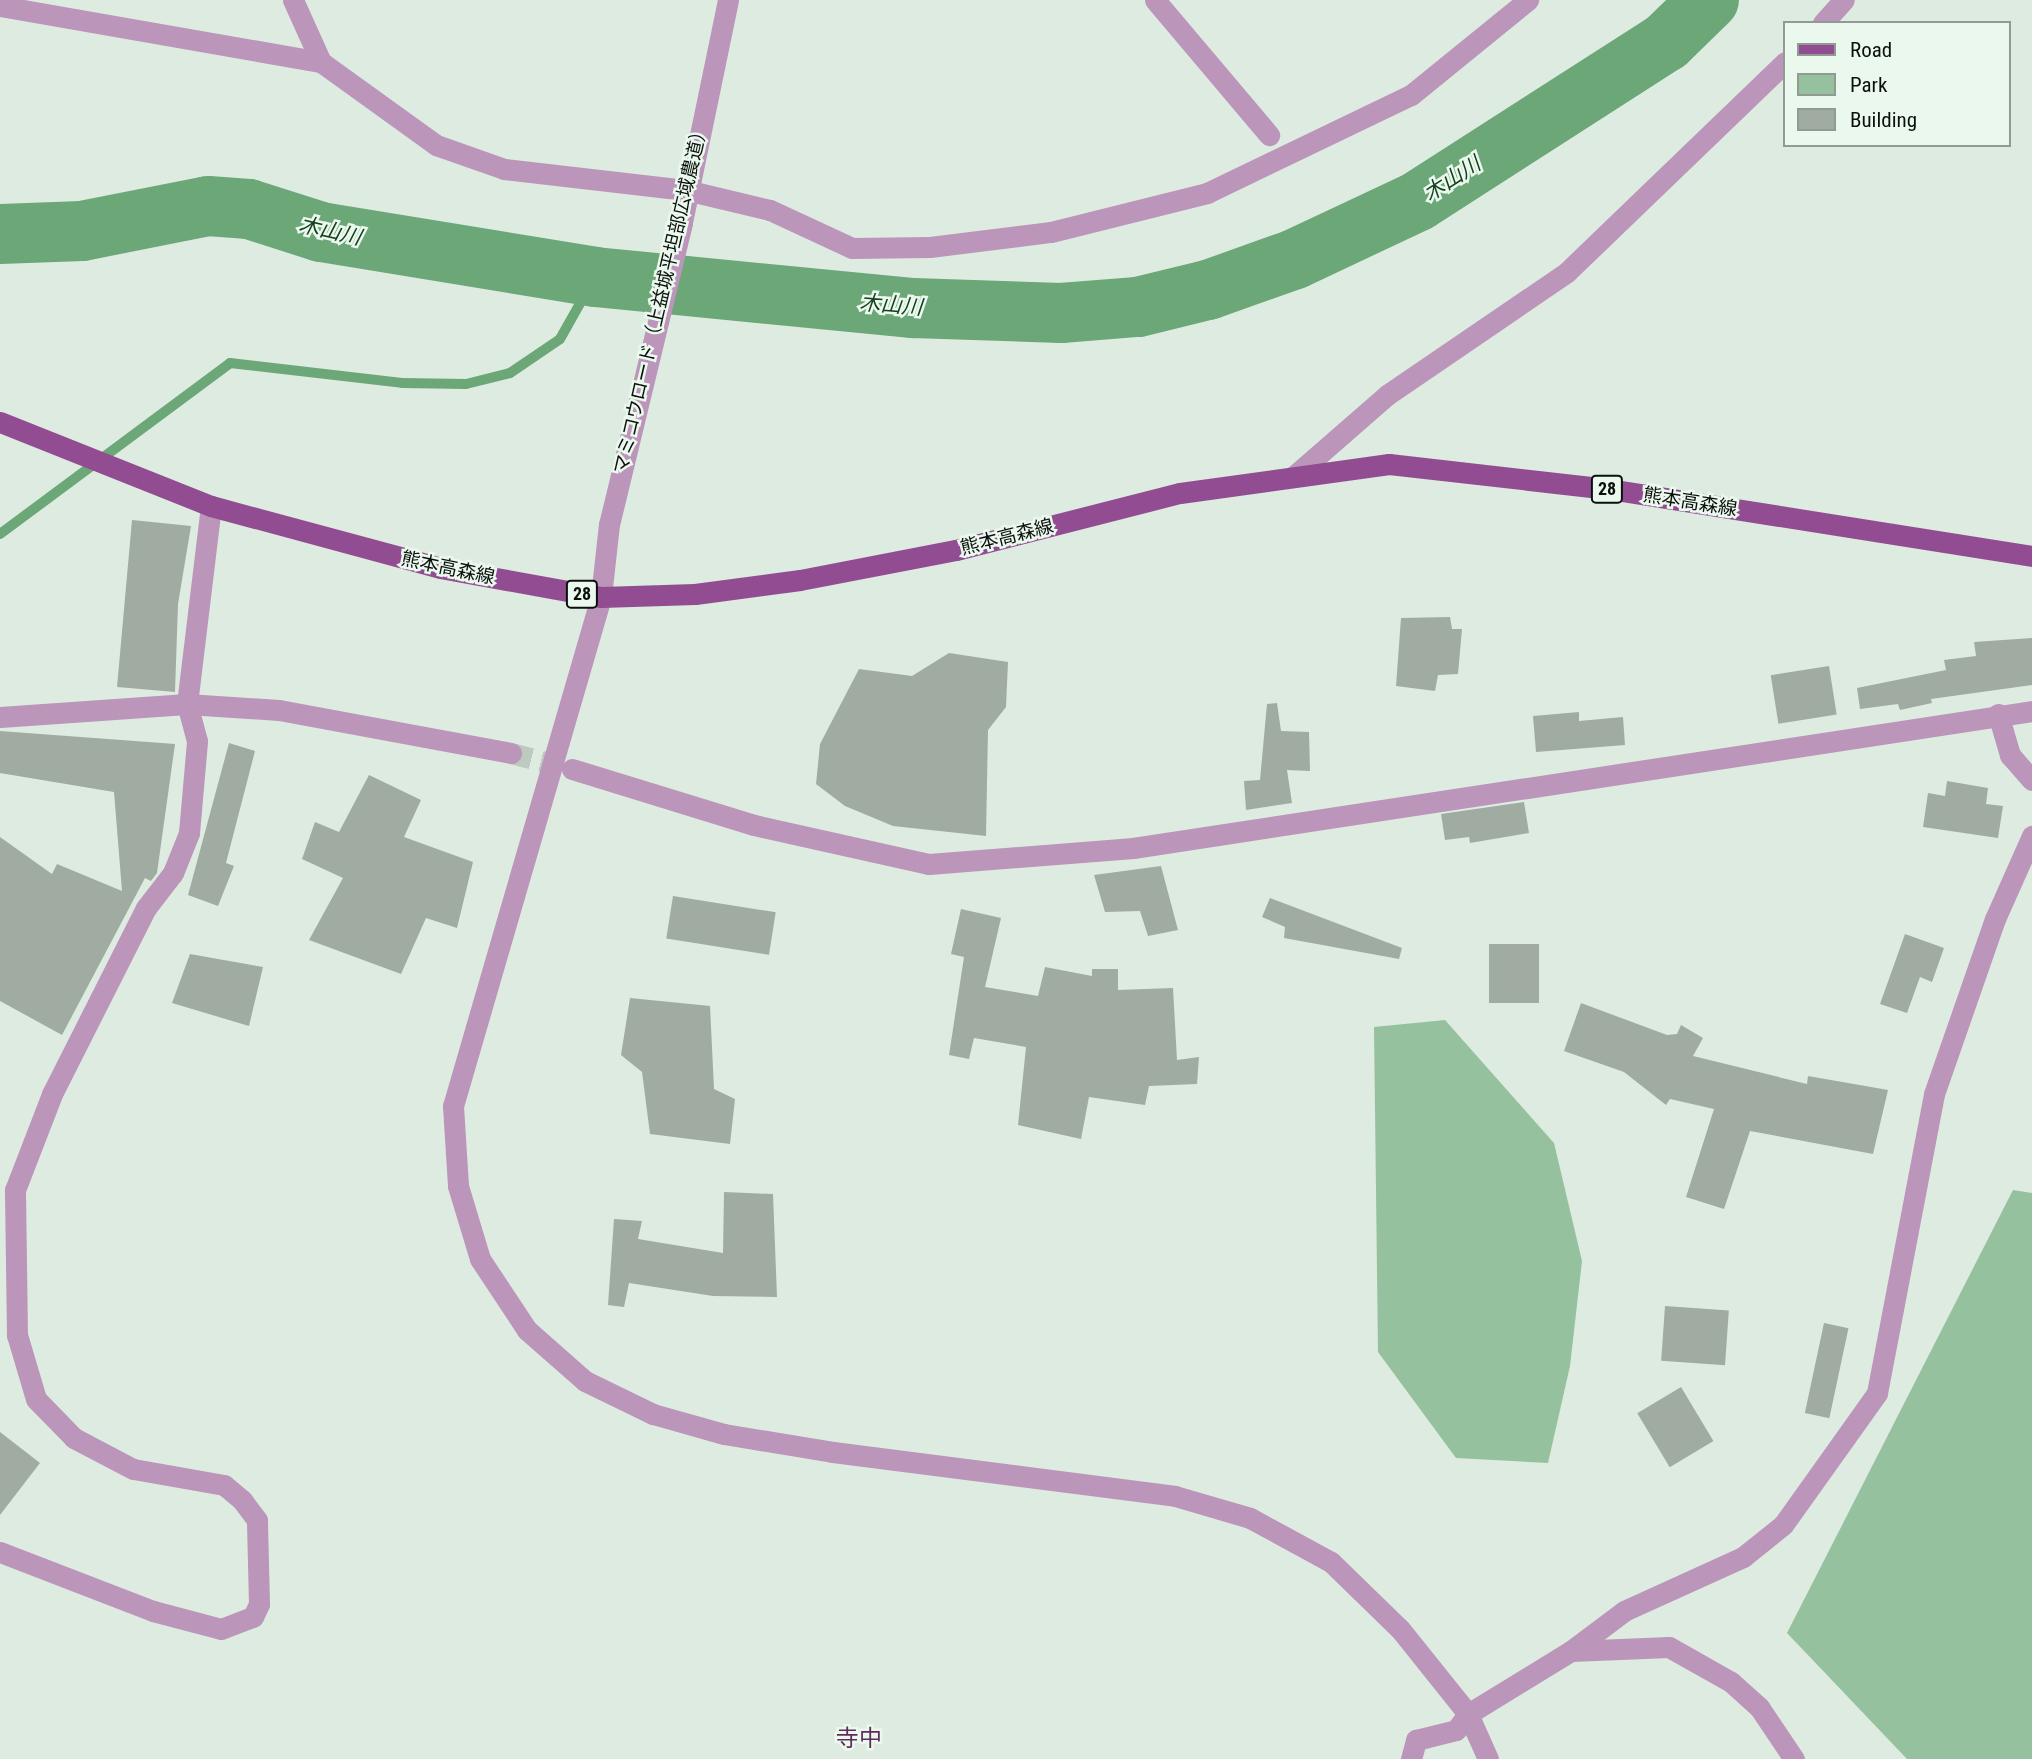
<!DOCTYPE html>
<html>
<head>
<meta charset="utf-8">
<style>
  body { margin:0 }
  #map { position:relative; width:2032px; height:1759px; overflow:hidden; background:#deebe0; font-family:"Roboto Condensed","Noto Sans JP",sans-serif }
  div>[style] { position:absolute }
  .green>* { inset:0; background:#96c19e }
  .stream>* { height:10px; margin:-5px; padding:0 5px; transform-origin:5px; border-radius:5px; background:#6ca778 }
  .river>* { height:60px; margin:-30px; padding:0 30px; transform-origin:30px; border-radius:30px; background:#6ca778 }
  .building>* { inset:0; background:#a0aca2; transform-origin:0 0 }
  .minor-tunnel>* { height:21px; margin-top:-10.5px; transform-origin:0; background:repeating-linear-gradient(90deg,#becac0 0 21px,transparent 0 31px) }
  .minor>* { height:21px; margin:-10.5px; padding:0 10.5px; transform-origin:10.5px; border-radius:10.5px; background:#bb95ba }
  .tertiary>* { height:21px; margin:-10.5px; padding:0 10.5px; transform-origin:10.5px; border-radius:10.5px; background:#bb95ba }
  .primary>* { height:21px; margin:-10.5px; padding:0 10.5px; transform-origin:10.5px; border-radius:10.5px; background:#924d92 }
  span { translate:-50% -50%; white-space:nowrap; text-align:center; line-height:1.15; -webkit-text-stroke:5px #ebf8ed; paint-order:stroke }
  .shield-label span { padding:2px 5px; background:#ebf8ed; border:2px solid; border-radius:5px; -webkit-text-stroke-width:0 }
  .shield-label { font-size:18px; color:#0c100d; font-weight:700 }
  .street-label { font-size:19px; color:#0c100d }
  .water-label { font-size:21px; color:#164222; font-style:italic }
  .quarter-label { font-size:23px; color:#5d2c5d }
  .legend { position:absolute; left:1783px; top:21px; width:228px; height:126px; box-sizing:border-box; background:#ebf8ed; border:2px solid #929b93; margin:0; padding:9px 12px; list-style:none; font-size:21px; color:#0c100d }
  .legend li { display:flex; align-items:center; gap:14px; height:35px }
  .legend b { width:35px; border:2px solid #929b93 }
</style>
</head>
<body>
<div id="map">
  <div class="green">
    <i style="clip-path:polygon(1445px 1020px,1554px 1143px,1582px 1261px,1570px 1366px,1548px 1463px,1456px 1458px,1378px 1352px,1374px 1027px)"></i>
    <i style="clip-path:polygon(2013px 1190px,2032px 1193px,2032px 1759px,1907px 1759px,1787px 1633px)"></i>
  </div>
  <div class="stream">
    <i style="left:0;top:534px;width:287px;rotate:-36.6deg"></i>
    <i style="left:230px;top:363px;width:173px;rotate:6.6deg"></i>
    <i style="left:402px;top:383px;width:64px;rotate:0.9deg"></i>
    <i style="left:466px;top:384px;width:45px;rotate:-14deg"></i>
    <i style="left:510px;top:373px;width:60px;rotate:-34.2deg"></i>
    <i style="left:560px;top:339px;width:71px;rotate:-60.6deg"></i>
  </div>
  <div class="river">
    <i style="left:0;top:234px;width:82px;rotate:-2.1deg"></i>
    <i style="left:82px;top:231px;width:128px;rotate:-11.2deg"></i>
    <i style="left:208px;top:206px;width:41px;rotate:4.2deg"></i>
    <i style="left:249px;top:209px;width:76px;rotate:17.7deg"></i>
    <i style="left:321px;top:232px;width:278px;rotate:9.3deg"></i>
    <i style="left:595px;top:277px;width:320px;rotate:5.6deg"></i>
    <i style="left:913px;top:308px;width:148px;rotate:1.9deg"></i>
    <i style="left:1061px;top:313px;width:77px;rotate:-4.5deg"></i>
    <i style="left:1138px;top:307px;width:72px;rotate:-13.7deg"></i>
    <i style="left:1208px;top:290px;width:92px;rotate:-19.6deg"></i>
    <i style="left:1295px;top:259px;width:136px;rotate:-25.2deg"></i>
    <i style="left:1418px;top:201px;width:295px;rotate:-32.7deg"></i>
    <i style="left:1666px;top:42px;width:60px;rotate:-44.3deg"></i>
  </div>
  <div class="building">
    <i style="clip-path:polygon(132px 520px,191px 526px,178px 604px,175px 692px,117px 687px)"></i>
    <i style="clip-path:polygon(1450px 617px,1452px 629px,1462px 629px,1458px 674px,1438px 675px,1435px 691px,1396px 686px,1401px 618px)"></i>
    <i style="clip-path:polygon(2032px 638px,2032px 685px,1931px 699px,1932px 703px,1900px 710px,1898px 704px,1860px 709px,1857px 688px,1946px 670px,1944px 660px,1976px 656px,1974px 642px)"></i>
    <i style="clip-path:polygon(949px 653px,1008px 662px,1006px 707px,988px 730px,986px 836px,893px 826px,845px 806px,816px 784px,820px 744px,859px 669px,912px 676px)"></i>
    <i style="left:1829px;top:666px;width:49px;height:59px;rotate:81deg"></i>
    <i style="clip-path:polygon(1277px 703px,1281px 731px,1309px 732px,1310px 771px,1287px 770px,1292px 803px,1246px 810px,1244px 781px,1260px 780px,1267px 704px)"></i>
    <i style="clip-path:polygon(1579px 712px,1579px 721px,1623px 717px,1625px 745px,1536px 752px,1533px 716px)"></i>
    <i style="clip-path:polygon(0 731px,175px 744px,157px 873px,151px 881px,145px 878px,62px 1035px,0 1001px,0 837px,52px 874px,57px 864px,122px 891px,114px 792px,0 773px)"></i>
    <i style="clip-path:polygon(229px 743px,255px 751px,226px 863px,234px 866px,218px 906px,188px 895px)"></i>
    <i style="clip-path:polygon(369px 775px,421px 800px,404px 837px,473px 862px,457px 928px,426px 918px,401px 974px,309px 940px,343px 878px,302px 859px,315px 822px,339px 832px)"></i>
    <i style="clip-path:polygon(1947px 781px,1988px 788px,1986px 804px,2003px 806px,1998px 838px,1923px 827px,1928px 793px,1945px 796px)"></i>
    <i style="clip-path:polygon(1524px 802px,1529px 833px,1470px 843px,1469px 837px,1445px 840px,1441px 814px)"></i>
    <i style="clip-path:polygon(1161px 866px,1178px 930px,1148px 936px,1140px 911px,1105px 912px,1094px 875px)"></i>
    <i style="left:673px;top:896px;width:104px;height:43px;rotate:9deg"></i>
    <i style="clip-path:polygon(1270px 898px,1402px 948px,1399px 959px,1284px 938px,1285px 927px,1262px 917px)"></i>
    <i style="clip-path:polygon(961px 909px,1001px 918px,985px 987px,1038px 996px,1045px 967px,1092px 976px,1092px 969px,1118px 969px,1118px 990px,1173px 988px,1177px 1060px,1199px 1057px,1197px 1084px,1149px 1086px,1145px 1105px,1089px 1097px,1081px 1139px,1018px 1125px,1026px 1047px,974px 1038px,969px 1059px,949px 1055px,964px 957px,951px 954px)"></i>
    <i style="clip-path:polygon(1905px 934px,1944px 948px,1932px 982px,1920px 977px,1907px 1013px,1880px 1004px)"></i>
    <i style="left:1489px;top:944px;width:50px;height:59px"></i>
    <i style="clip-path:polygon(190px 954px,263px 967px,249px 1026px,172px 1003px)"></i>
    <i style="clip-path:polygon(630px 998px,710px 1006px,714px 1089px,735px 1099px,730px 1144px,650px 1134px,642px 1072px,621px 1055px)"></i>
    <i style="clip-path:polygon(1581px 1003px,1667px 1035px,1677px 1034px,1681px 1025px,1703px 1038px,1693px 1056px,1807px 1084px,1808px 1076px,1888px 1090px,1873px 1154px,1750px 1131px,1724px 1209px,1686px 1197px,1714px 1109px,1670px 1099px,1666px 1105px,1624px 1072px,1564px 1051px)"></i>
    <i style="clip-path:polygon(724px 1192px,773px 1194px,777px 1297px,713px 1296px,629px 1283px,624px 1307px,608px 1305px,614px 1219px,642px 1221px,638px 1239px,723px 1253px)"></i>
    <i style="left:1665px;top:1306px;width:64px;height:55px;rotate:4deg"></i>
    <i style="left:1824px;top:1323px;width:25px;height:92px;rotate:12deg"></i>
    <i style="left:1681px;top:1387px;width:63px;height:51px;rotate:59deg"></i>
    <i style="clip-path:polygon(0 1432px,40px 1463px,0 1515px)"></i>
  </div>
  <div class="minor-tunnel">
    <i style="left:511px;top:753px;width:61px;rotate:14.3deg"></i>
  </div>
  <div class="minor">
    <i style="left:293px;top:0;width:68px;rotate:65.7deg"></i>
    <i style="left:1155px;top:0;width:177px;rotate:49.8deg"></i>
    <i style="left:0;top:6px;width:326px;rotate:9.9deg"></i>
    <i style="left:321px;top:62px;width:142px;rotate:35.8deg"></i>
    <i style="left:436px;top:145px;width:72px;rotate:19.4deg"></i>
    <i style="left:504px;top:169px;width:183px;rotate:6.6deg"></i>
    <i style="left:686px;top:190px;width:86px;rotate:13.4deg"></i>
    <i style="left:770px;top:210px;width:90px;rotate:24.9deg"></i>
    <i style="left:852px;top:248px;width:78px;rotate:-0.7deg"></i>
    <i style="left:930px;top:247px;width:122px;rotate:-7.1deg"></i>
    <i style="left:1051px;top:232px;width:161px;rotate:-14deg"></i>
    <i style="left:1207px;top:193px;width:226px;rotate:-25.7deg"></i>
    <i style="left:1411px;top:95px;width:151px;rotate:-39.1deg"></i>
    <i style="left:1823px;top:23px;width:31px;rotate:-48deg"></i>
    <i style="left:1293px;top:477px;width:125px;rotate:-41.1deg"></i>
    <i style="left:1387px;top:395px;width:218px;rotate:-34.3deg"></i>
    <i style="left:1567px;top:272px;width:303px;rotate:-43.9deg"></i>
    <i style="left:1998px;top:714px;width:43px;rotate:73.7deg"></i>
    <i style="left:2010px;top:755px;width:33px;rotate:49deg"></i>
    <i style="left:0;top:717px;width:187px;rotate:-4deg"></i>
    <i style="left:187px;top:704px;width:92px;rotate:3.7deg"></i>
    <i style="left:279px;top:710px;width:236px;rotate:10.5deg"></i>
    <i style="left:572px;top:769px;width:190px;rotate:17.1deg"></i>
    <i style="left:754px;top:825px;width:179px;rotate:12.6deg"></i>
    <i style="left:929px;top:864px;width:205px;rotate:-4.5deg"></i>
    <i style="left:1133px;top:848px;width:909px;rotate:-8.66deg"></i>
    <i style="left:0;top:1552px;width:164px;rotate:21.1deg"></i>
    <i style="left:153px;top:1611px;width:70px;rotate:14.8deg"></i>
    <i style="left:221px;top:1629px;width:34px;rotate:-21deg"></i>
    <i style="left:253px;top:1617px;width:14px;rotate:-65deg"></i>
    <i style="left:259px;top:1604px;width:84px;rotate:-91.4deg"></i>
    <i style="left:257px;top:1520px;width:25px;rotate:-127deg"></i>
    <i style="left:242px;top:1500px;width:23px;rotate:-140deg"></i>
    <i style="left:224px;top:1485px;width:92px;rotate:-170deg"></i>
    <i style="left:133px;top:1469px;width:67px;rotate:-152.3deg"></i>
    <i style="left:74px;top:1438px;width:54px;rotate:-134.3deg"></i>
    <i style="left:36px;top:1399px;width:67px;rotate:-106.5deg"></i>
    <i style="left:17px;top:1335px;width:145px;rotate:-90.8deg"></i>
    <i style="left:15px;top:1190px;width:103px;rotate:-68.9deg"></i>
    <i style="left:52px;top:1094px;width:208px;rotate:-63.2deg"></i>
    <i style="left:146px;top:908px;width:44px;rotate:-52.4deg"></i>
    <i style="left:173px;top:873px;width:43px;rotate:-68.2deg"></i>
    <i style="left:189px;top:833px;width:92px;rotate:-85deg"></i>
    <i style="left:197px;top:741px;width:38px;rotate:-105deg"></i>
    <i style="left:187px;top:704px;width:199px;rotate:-83.1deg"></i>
    <i style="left:1571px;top:1651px;width:66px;rotate:-37deg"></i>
    <i style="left:1624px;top:1611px;width:131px;rotate:-24.4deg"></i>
    <i style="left:1743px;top:1557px;width:51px;rotate:-38.7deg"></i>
    <i style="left:1783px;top:1525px;width:162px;rotate:-54.5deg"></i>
    <i style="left:1877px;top:1393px;width:304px;rotate:-79.2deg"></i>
    <i style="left:1934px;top:1094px;width:185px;rotate:-70.8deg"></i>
    <i style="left:1995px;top:919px;width:91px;rotate:-66deg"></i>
    <i style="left:1411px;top:1759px;width:20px;rotate:-75deg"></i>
    <i style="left:1416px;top:1740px;width:41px;rotate:-14deg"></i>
    <i style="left:1456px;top:1730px;width:20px;rotate:-53deg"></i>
    <i style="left:1468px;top:1714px;width:121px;rotate:-31.5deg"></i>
    <i style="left:1571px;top:1651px;width:98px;rotate:-2.3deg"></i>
    <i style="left:1669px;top:1647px;width:71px;rotate:29.4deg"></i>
    <i style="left:1731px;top:1682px;width:38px;rotate:42deg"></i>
    <i style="left:1759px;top:1707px;width:63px;rotate:56.1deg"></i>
  </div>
  <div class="tertiary">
    <i style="left:728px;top:0;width:228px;rotate:101.7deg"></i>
    <i style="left:682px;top:223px;width:310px;rotate:103.6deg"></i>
    <i style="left:609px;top:524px;width:73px;rotate:96.3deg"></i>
    <i style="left:601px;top:597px;width:530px;rotate:106.21deg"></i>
    <i style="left:453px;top:1106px;width:80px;rotate:86.4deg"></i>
    <i style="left:458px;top:1186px;width:76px;rotate:73.2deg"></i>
    <i style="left:480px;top:1259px;width:85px;rotate:56.5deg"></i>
    <i style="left:527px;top:1330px;width:77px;rotate:41.3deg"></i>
    <i style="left:585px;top:1381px;width:76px;rotate:25.9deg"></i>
    <i style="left:653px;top:1414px;width:74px;rotate:15.7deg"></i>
    <i style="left:724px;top:1434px;width:110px;rotate:9.4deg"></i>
    <i style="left:833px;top:1452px;width:345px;rotate:7.3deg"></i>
    <i style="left:1175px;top:1496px;width:78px;rotate:16.3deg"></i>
    <i style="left:1250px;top:1518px;width:92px;rotate:28.5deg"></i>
    <i style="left:1331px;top:1562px;width:96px;rotate:44.2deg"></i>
    <i style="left:1400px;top:1629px;width:109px;rotate:51.3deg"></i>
    <i style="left:1468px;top:1714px;width:49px;rotate:66deg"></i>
  </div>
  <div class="primary">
    <i style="left:0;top:422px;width:227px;rotate:21.7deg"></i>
    <i style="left:211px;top:506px;width:237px;rotate:15.1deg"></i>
    <i style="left:440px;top:568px;width:164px;rotate:10.2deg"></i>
    <i style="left:601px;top:597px;width:94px;rotate:-1.8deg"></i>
    <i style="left:695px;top:594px;width:106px;rotate:-7.6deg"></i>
    <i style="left:800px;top:580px;width:159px;rotate:-10.9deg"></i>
    <i style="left:956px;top:550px;width:231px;rotate:-14.3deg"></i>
    <i style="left:1180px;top:493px;width:211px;rotate:-7.9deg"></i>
    <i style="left:1389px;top:464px;width:221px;rotate:6.5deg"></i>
    <i style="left:1609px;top:489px;width:428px;rotate:9deg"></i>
  </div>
  <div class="shield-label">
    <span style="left:1607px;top:489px">28</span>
    <span style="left:582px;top:594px">28</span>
  </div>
  <div class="street-label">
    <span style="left:661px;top:298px;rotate:-77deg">マミコウロード（上益城平坦部広域農道）</span>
    <span style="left:1690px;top:502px;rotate:9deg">熊本高森線</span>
    <span style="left:1007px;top:537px;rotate:-14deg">熊本高森線</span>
    <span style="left:448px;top:568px;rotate:12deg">熊本高森線</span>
  </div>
  <div class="water-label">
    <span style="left:1452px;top:179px;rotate:-33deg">木山川</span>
    <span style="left:330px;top:231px;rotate:13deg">木山川</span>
    <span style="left:891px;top:305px;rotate:5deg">木山川</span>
  </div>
  <div class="quarter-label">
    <span style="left:859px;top:1739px">寺中</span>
  </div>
  <ul class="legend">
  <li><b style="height:9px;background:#924d92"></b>Road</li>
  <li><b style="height:19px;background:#96c19e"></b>Park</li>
  <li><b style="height:19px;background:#a0aca2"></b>Building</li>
  </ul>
</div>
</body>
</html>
